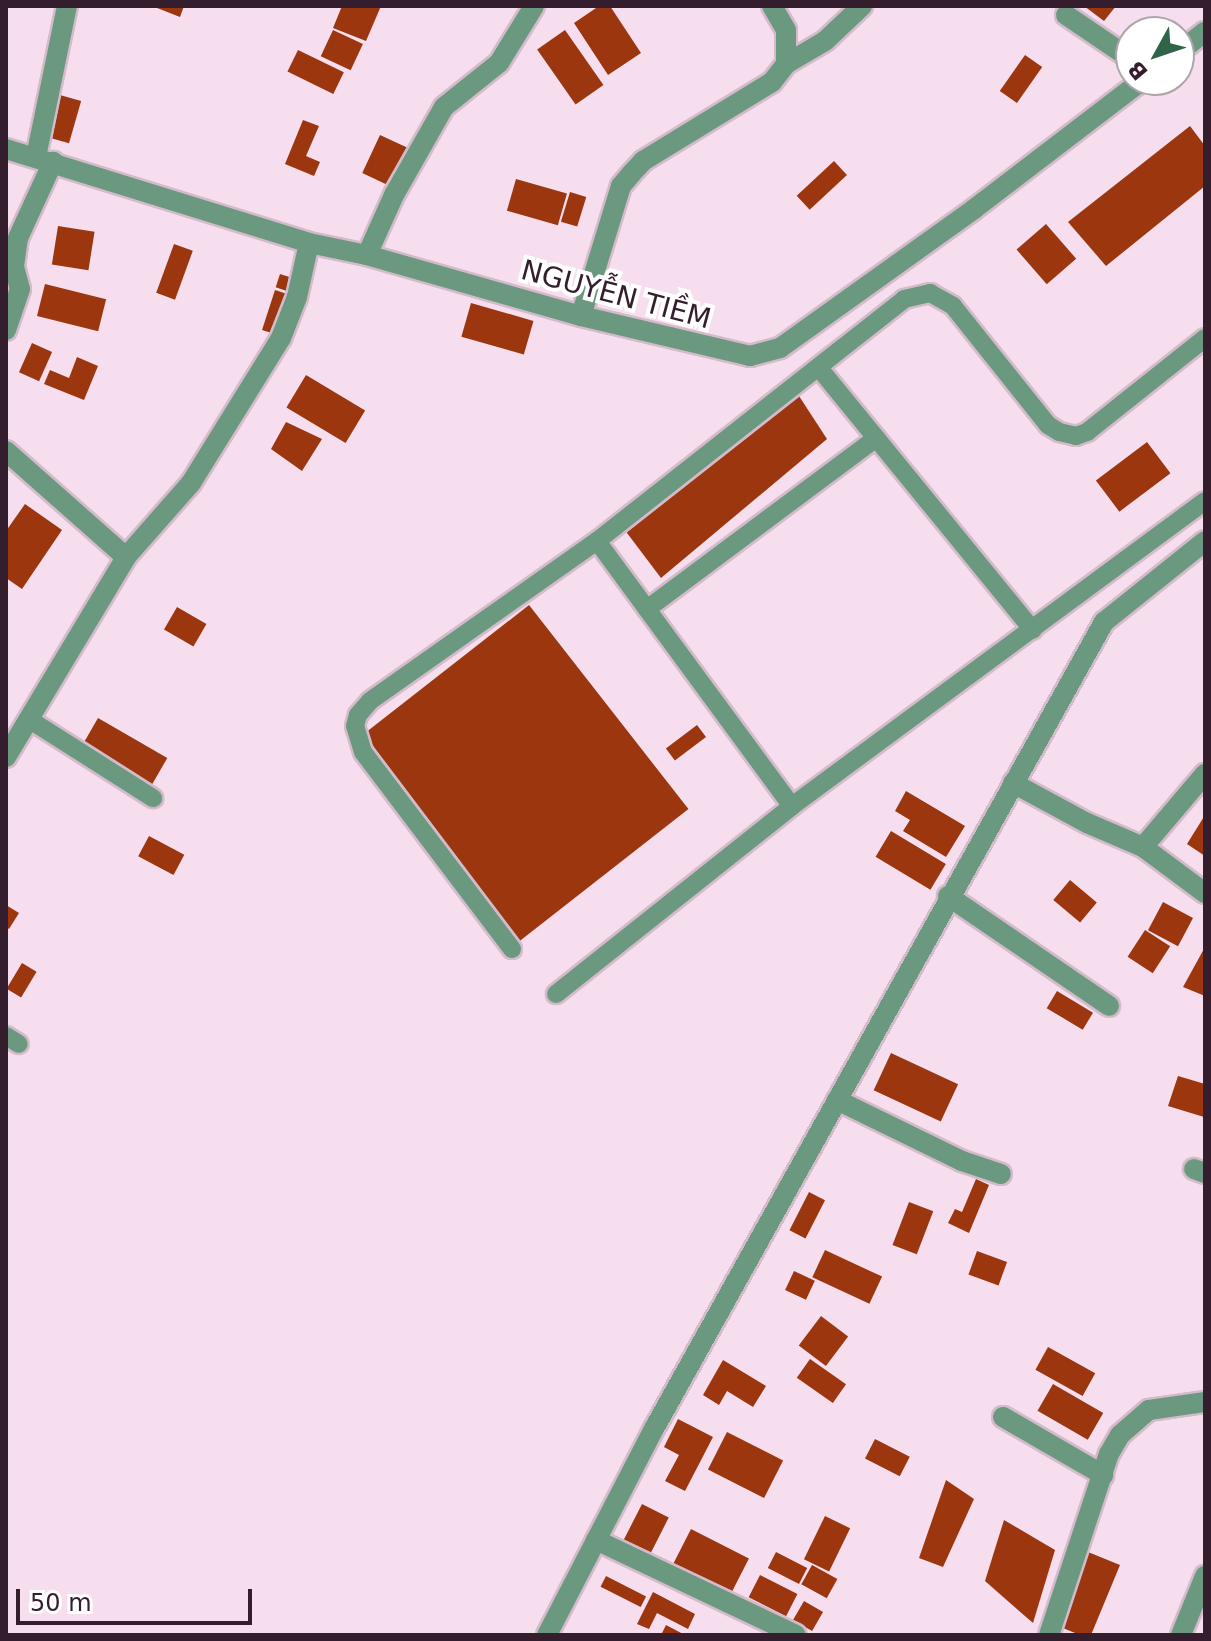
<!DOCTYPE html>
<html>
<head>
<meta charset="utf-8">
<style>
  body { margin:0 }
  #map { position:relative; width:1211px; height:1641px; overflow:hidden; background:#f7deee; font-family:"DejaVu Sans",sans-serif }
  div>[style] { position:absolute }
  .building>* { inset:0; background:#9b360e; transform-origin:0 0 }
  .roads { filter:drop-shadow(2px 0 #d4bbcb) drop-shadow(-2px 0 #d4bbcb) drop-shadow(0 2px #d4bbcb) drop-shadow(0 -2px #d4bbcb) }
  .service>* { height:18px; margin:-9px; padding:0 9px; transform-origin:9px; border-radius:9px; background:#6b997f }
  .minor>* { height:20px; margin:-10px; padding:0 10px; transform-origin:10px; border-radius:10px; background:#6b997f }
  .tertiary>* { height:20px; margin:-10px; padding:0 10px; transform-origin:10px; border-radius:10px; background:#6b997f }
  span { translate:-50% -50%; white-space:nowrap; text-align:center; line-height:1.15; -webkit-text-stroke:8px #fff; paint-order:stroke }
  .street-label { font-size:28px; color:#341d2d }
  .frame { position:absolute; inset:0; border:8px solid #341d2d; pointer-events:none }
  .north { position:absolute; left:1115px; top:16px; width:80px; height:80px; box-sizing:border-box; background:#fff; border:2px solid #aea5ab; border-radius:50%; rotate:230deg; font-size:22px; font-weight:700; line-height:32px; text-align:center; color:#341d2d }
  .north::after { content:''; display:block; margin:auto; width:28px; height:36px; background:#306449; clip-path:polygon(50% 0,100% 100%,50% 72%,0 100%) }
  .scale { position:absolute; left:16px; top:1589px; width:236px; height:36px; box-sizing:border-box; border:4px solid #341d2d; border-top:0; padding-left:10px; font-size:24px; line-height:28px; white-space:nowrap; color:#341d2d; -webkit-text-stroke:6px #fff; paint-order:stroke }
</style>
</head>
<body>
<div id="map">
  <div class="building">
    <i style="clip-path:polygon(152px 6px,184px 6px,180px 17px)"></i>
    <i style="clip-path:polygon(342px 6px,381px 6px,366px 41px,333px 28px)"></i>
    <i style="clip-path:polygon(599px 6px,610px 6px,641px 53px,608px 75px,574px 23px)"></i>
    <i style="clip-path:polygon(1084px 6px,1116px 6px,1104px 21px)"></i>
    <i style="left:333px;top:30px;width:33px;height:29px;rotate:25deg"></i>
    <i style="left:565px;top:30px;width:67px;height:34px;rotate:55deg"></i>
    <i style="left:298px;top:50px;width:51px;height:24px;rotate:26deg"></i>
    <i style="left:1025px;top:55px;width:21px;height:44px;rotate:35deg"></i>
    <i style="left:60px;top:95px;width:22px;height:44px;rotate:16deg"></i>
    <i style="clip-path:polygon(303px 120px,319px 126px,306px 156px,320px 162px,314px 176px,285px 164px)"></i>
    <i style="clip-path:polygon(1190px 126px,1205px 146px,1205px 186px,1106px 266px,1068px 222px)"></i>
    <i style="left:380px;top:135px;width:31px;height:42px;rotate:25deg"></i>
    <i style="left:834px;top:161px;width:19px;height:51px;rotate:47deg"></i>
    <i style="left:516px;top:179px;width:53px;height:33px;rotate:16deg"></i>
    <i style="left:570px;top:192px;width:17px;height:31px;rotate:17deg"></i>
    <i style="left:1046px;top:224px;width:46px;height:39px;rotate:49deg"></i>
    <i style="left:58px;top:226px;width:37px;height:39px;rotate:9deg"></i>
    <i style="left:174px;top:244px;width:20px;height:52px;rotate:20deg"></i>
    <i style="left:280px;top:274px;width:19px;height:14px;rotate:18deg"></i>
    <i style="left:45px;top:284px;width:63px;height:33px;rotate:14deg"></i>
    <i style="left:275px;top:290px;width:20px;height:42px;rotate:18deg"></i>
    <i style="left:471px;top:303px;width:65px;height:35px;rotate:16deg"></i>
    <i style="left:32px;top:343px;width:22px;height:32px;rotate:24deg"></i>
    <i style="clip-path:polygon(77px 357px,98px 366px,84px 400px,44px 384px,50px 370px,69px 378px)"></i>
    <i style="left:306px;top:375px;width:69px;height:38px;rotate:31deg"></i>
    <i style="clip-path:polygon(799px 396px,827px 439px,661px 578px,624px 529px)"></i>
    <i style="clip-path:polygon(286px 422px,322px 439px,302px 471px,271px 449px)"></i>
    <i style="left:1147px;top:442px;width:39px;height:64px;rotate:53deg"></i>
    <i style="clip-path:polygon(25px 504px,62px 530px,22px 589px,6px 578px,6px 531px)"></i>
    <i style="left:529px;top:605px;width:259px;height:217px;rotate:52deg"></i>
    <i style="left:177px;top:607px;width:34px;height:26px;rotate:30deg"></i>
    <i style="left:98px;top:718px;width:80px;height:34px;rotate:30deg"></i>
    <i style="left:697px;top:725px;width:15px;height:39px;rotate:53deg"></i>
    <i style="clip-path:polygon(906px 791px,965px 826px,946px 857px,903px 831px,910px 820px,895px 811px)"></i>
    <i style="clip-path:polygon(1205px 815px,1205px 856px,1187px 844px)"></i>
    <i style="left:891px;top:831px;width:64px;height:30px;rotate:31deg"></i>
    <i style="left:149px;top:836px;width:40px;height:23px;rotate:28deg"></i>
    <i style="left:1070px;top:880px;width:35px;height:26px;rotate:40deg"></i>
    <i style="left:1163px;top:902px;width:34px;height:32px;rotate:28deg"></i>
    <i style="clip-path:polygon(6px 905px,19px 913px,9px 929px,6px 927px)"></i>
    <i style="left:1145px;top:930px;width:30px;height:32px;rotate:33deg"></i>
    <i style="clip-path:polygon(1205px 947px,1205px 996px,1183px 987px)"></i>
    <i style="left:22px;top:963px;width:17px;height:30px;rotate:31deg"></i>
    <i style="left:1057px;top:991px;width:42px;height:20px;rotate:31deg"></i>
    <i style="left:891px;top:1053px;width:74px;height:41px;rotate:25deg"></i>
    <i style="clip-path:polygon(1178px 1076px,1205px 1084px,1204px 1117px,1168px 1106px)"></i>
    <i style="clip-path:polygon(976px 1179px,989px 1185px,969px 1233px,948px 1223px,955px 1209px,962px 1212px)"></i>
    <i style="left:809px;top:1192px;width:18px;height:43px;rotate:27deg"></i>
    <i style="left:909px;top:1202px;width:26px;height:46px;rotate:21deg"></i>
    <i style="left:825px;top:1250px;width:63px;height:30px;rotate:25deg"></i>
    <i style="left:977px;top:1251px;width:32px;height:25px;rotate:20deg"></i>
    <i style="left:794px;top:1271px;width:23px;height:21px;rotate:25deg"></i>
    <i style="left:821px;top:1316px;width:34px;height:37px;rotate:37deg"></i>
    <i style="left:1048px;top:1347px;width:54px;height:26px;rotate:29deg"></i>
    <i style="left:810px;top:1359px;width:44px;height:23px;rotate:35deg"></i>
    <i style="clip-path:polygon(723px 1360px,766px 1386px,753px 1407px,727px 1391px,719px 1405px,703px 1395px)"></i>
    <i style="left:1053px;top:1384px;width:58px;height:31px;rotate:30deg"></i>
    <i style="clip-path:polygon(678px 1419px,713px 1437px,685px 1491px,665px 1481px,679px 1455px,664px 1447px)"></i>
    <i style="left:727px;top:1432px;width:63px;height:42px;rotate:27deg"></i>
    <i style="left:875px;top:1439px;width:39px;height:22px;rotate:27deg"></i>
    <i style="clip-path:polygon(946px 1480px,974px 1499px,943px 1567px,919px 1558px)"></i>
    <i style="left:642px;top:1504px;width:30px;height:41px;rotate:27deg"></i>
    <i style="left:825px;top:1516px;width:28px;height:48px;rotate:26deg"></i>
    <i style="clip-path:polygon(1004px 1520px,1055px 1550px,1033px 1623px,985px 1581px)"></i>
    <i style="left:691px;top:1529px;width:65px;height:39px;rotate:27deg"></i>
    <i style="left:776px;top:1552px;width:35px;height:18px;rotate:27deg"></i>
    <i style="clip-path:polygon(1088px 1552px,1120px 1565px,1091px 1635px,1080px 1635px,1058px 1626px)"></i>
    <i style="left:812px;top:1565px;width:29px;height:22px;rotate:29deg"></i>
    <i style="left:760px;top:1575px;width:42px;height:25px;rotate:27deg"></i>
    <i style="left:606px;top:1576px;width:45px;height:12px;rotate:27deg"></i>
    <i style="clip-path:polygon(653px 1592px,695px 1614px,688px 1629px,657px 1613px,649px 1629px,637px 1624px)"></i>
    <i style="left:804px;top:1601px;width:22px;height:22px;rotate:30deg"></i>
    <i style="clip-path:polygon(666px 1625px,685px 1635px,661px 1635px)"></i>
  </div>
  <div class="roads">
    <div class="service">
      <i style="left:819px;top:368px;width:338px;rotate:50.8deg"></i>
      <i style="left:597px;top:541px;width:329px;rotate:53.7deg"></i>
      <i style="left:647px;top:609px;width:286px;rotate:-36.7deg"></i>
      <i style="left:30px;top:720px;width:146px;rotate:32.4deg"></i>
      <i style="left:512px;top:949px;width:247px;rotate:-127.1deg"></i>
      <i style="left:363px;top:752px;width:27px;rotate:-107deg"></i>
      <i style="left:355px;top:726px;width:11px;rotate:-75deg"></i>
      <i style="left:358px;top:715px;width:18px;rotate:-49deg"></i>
      <i style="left:370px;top:701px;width:278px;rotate:-35.2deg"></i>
      <i style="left:597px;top:541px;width:391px;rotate:-38.2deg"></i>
      <i style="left:904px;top:299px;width:27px;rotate:-13deg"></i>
      <i style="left:930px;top:293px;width:26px;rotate:29deg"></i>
      <i style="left:953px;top:306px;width:152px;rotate:51.4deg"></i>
      <i style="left:1048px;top:425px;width:13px;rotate:32deg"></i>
      <i style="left:1059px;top:432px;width:17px;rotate:13deg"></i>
      <i style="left:1076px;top:436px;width:12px;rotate:-20deg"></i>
      <i style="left:1087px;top:432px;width:151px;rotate:-38.5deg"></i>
      <i style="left:556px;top:994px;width:302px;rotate:-38.5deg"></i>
      <i style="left:792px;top:806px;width:513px;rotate:-36.45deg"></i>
      <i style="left:6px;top:1036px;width:15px;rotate:32deg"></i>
    </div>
    <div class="minor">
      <i style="left:1066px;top:15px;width:78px;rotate:34.1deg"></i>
      <i style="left:786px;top:64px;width:45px;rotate:-30.5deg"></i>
      <i style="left:825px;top:41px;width:51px;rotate:-43.4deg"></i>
      <i style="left:36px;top:157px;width:154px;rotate:-78.4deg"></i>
      <i style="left:367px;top:255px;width:66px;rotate:-65.8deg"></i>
      <i style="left:394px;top:195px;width:101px;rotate:-60.4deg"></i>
      <i style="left:444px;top:107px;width:70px;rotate:-38.7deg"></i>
      <i style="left:499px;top:63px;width:67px;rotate:-58.4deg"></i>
      <i style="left:581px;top:316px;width:136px;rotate:-72.9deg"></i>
      <i style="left:621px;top:186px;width:16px;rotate:-50deg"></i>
      <i style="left:631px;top:174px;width:18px;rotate:-47deg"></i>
      <i style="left:643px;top:161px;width:151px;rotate:-31.5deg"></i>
      <i style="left:772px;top:82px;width:23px;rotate:-52deg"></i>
      <i style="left:786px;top:64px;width:34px;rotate:-90deg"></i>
      <i style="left:786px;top:30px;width:28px;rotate:-120deg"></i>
      <i style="left:6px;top:330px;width:43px;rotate:-71.1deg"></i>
      <i style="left:20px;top:289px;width:24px;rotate:-105deg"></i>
      <i style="left:14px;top:266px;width:28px;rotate:-82deg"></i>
      <i style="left:18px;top:238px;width:84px;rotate:-65.3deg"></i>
      <i style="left:6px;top:451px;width:160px;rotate:41.5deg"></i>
      <i style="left:6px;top:757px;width:233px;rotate:-59deg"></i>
      <i style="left:126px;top:557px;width:98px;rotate:-48.7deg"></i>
      <i style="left:191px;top:483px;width:171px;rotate:-58.2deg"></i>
      <i style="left:281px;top:338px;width:44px;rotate:-68.7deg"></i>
      <i style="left:297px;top:297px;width:55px;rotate:-77.5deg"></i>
      <i style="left:1013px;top:783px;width:84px;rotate:28.4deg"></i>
      <i style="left:1087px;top:823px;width:61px;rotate:23.2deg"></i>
      <i style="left:1143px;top:847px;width:77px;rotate:36.6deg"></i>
      <i style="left:1143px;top:847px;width:96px;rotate:-49.7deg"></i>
      <i style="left:948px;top:896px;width:195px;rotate:34.3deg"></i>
      <i style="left:837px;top:1100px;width:139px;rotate:26deg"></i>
      <i style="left:962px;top:1161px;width:41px;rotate:18.4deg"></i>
      <i style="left:1194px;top:1169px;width:12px;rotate:20deg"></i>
      <i style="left:1003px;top:1417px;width:116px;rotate:30.1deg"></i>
      <i style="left:596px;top:1540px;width:221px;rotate:25.4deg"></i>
      <i style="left:547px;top:1635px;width:234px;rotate:-62.6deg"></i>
      <i style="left:655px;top:1427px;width:922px;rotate:-60.85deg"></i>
      <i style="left:1104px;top:622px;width:129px;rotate:-38.7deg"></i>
      <i style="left:1049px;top:1635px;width:191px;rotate:-71.7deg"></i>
      <i style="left:1109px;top:1454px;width:22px;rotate:-60deg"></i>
      <i style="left:1120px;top:1435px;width:38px;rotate:-41deg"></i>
      <i style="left:1149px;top:1410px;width:57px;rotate:-8.1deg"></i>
      <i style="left:1181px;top:1635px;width:64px;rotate:-67.9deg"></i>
    </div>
    <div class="tertiary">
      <i style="left:1179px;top:52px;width:33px;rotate:-38deg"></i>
      <i style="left:6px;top:149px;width:317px;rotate:17.2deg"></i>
      <i style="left:309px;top:243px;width:59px;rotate:11.7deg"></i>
      <i style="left:367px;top:255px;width:223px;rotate:15.9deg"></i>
      <i style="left:581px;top:316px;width:174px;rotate:13.3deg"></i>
      <i style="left:750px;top:356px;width:31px;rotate:-15deg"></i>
      <i style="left:780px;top:348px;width:239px;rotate:-35.6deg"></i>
      <i style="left:974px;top:209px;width:213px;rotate:-37.4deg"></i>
    </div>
  </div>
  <div class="street-label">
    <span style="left:616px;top:295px;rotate:15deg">NGUYỄN TIỀM</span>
  </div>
  <div class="frame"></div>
  <div class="north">B</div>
  <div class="scale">50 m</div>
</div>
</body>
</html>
